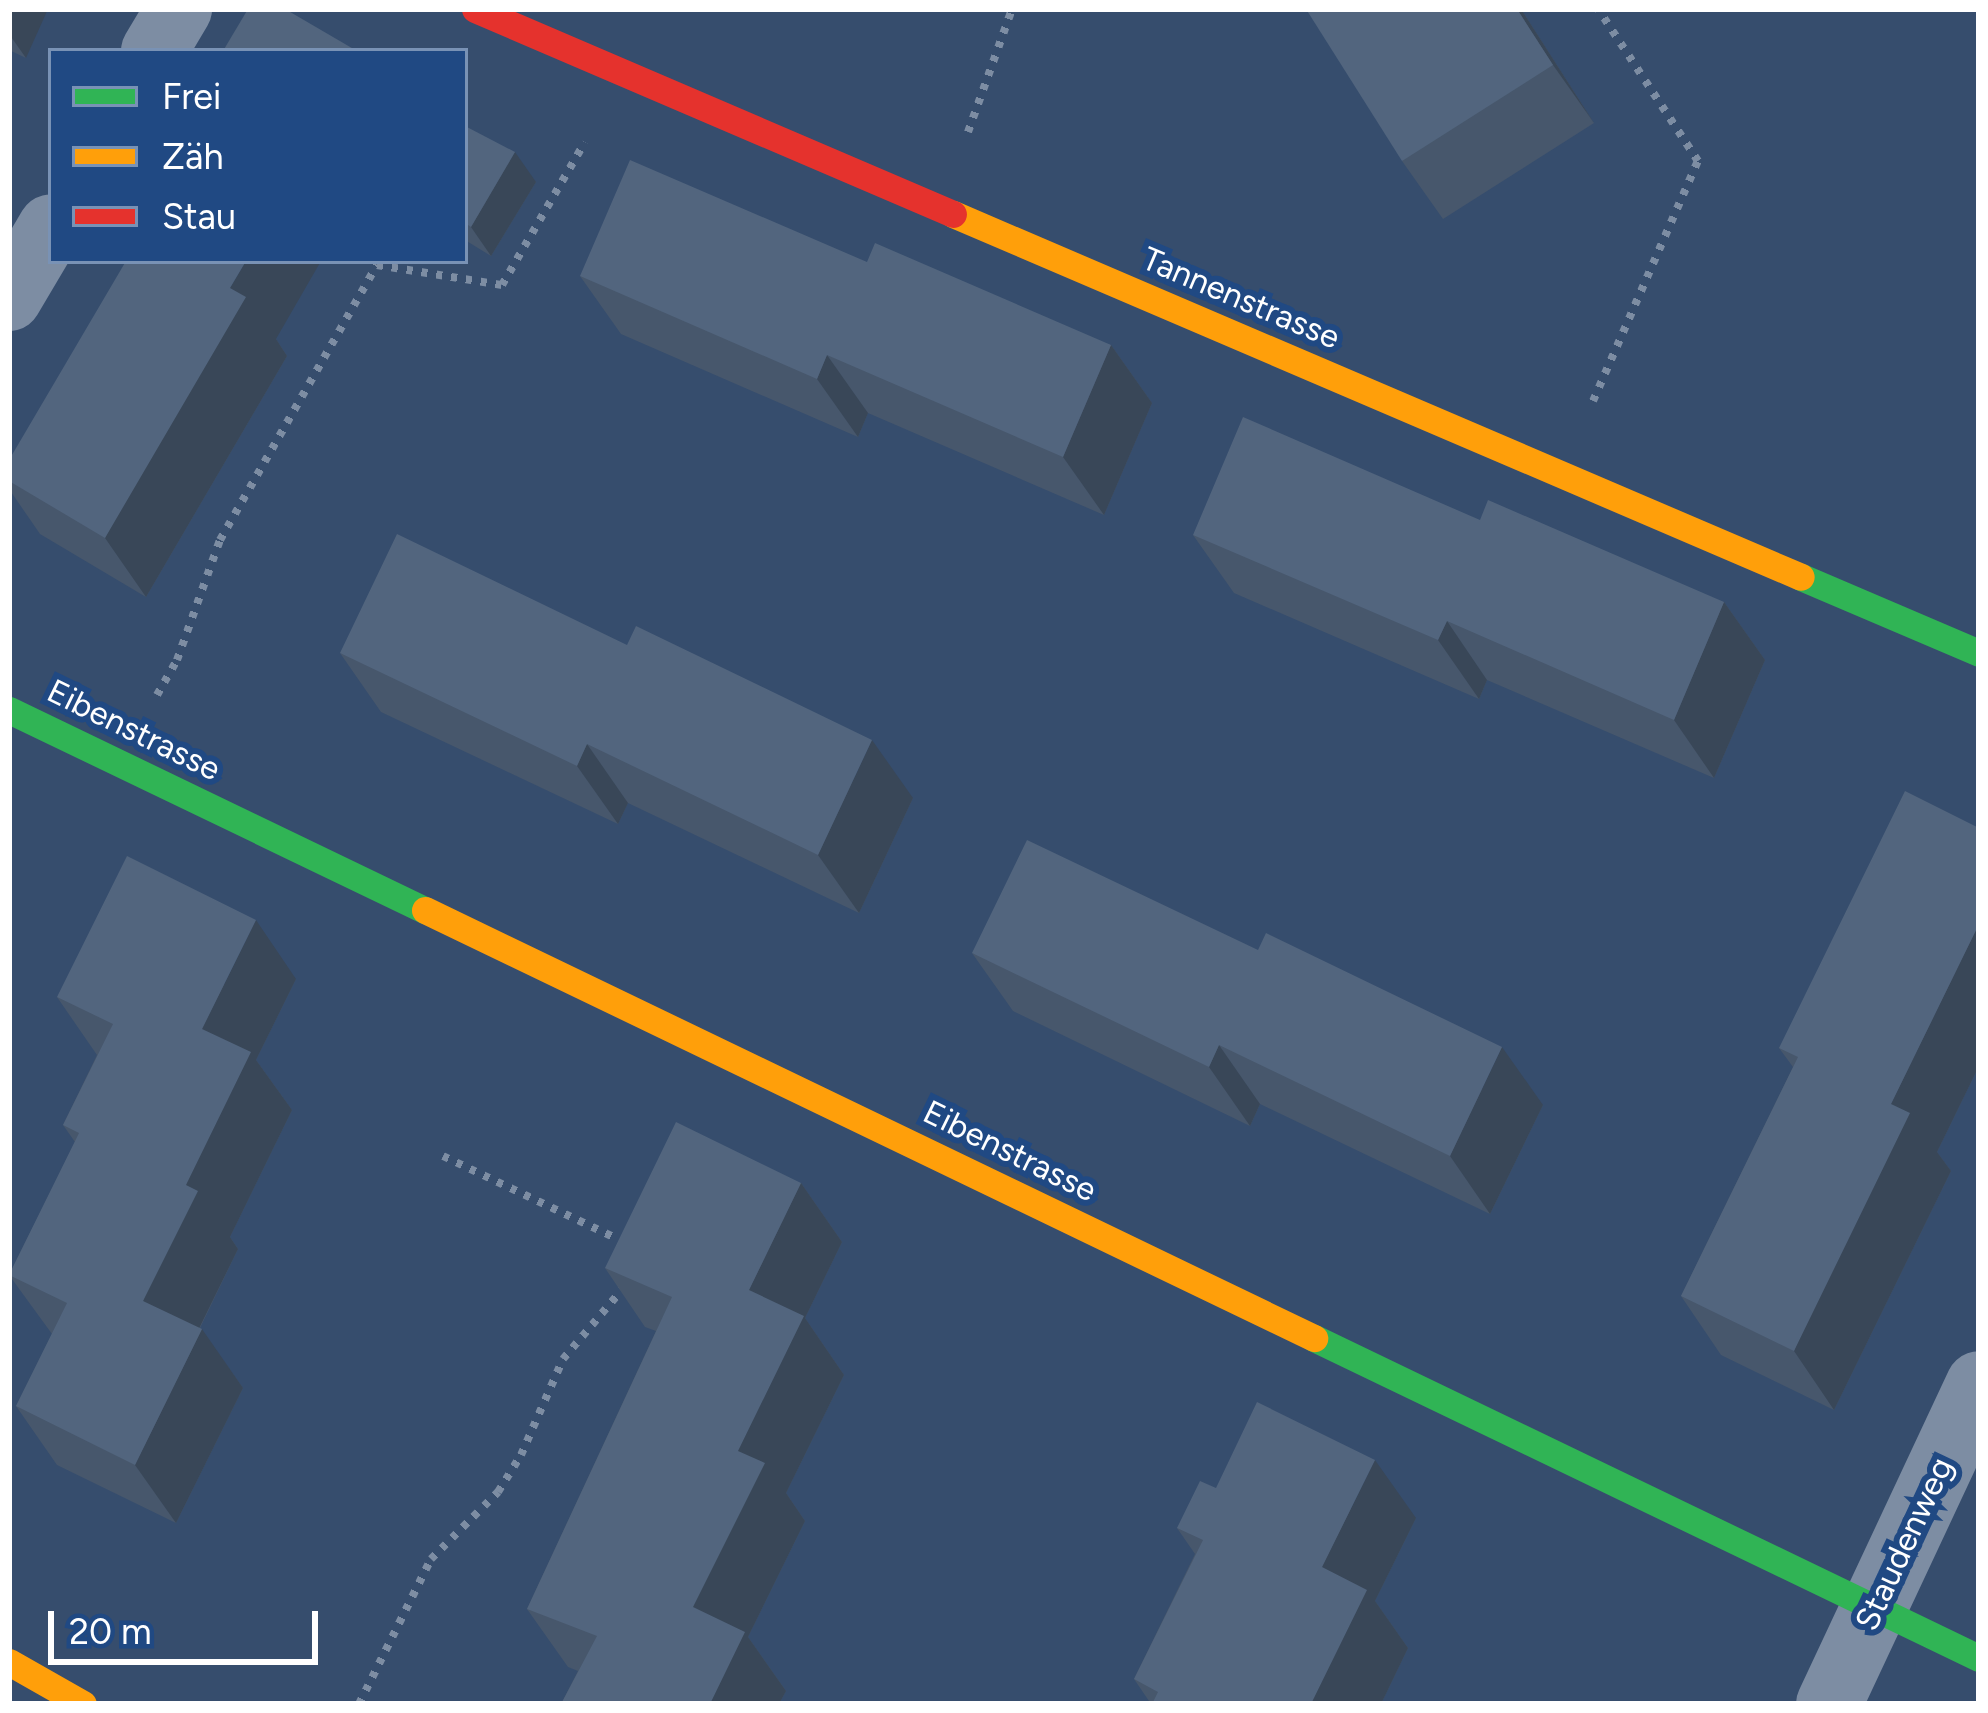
<!DOCTYPE html>
<html>
<head>
<meta charset="utf-8">
<style>
  body { margin:0 }
  #map { position:relative; width:1988px; height:1713px; overflow:hidden; background:#364d6d; font-family:Figtree,sans-serif }
  div>[style] { position:absolute }
  .path>* { height:8px; margin-top:-4px; transform-origin:0; background:repeating-linear-gradient(90deg,#7d8da3 0 6px,transparent 0 15px) }
  .street>* { height:66px; margin:-33px; padding:0 33px; transform-origin:33px; border-radius:33px; background:#7d8da3 }
  .fast>* { height:27px; margin:-13.5px; padding:0 13.5px; transform-origin:13.5px; border-radius:13.5px; background:#30b455 }
  .slow>* { height:27px; margin:-13.5px; padding:0 13.5px; transform-origin:13.5px; border-radius:13.5px; background:#ff9f0a }
  .jam>* { height:27px; margin:-13.5px; padding:0 13.5px; transform-origin:13.5px; border-radius:13.5px; background:#e5322d }
  .wall>* { inset:0; background:#47576c }
  .shaded-wall>* { inset:0; background:#394758 }
  .building>* { inset:0; background:#52657e }
  span { translate:-50% -50%; white-space:nowrap; text-align:center; line-height:1.15; -webkit-text-stroke:12px #204983; paint-order:stroke }
  .street-label { font-size:33px; color:#fff }
  .frame { position:absolute; inset:0; border:12px solid #fff; pointer-events:none }
  .legend { position:absolute; left:48px; top:48px; width:420px; height:216px; box-sizing:border-box; background:#204983; border:3px solid #7992b5; margin:0; padding:15px 21px; list-style:none; font-size:36px; color:#fff }
  .legend li { display:flex; align-items:center; gap:24px; height:60px }
  .legend b { width:60px; border:3px solid #7992b5 }
  .scale { position:absolute; left:48px; top:1611px; width:270px; height:54px; box-sizing:border-box; border:6px solid #fff; border-top:0; padding-left:15px; font-size:36px; line-height:42px; white-space:nowrap; color:#fff; -webkit-text-stroke:9px #204983; paint-order:stroke }
</style>
</head>
<body>
<div id="map">
  <div class="path">
    <i style="left:968px;top:132px;width:131px;rotate:-70.3deg"></i>
    <i style="left:1593px;top:401px;width:262px;rotate:-66.4deg"></i>
    <i style="left:1698px;top:161px;width:182px;rotate:-123.3deg"></i>
    <i style="left:157px;top:695px;width:40px;rotate:-60.3deg"></i>
    <i style="left:177px;top:660px;width:127px;rotate:-70.3deg"></i>
    <i style="left:220px;top:540px;width:317px;rotate:-60.3deg"></i>
    <i style="left:377px;top:265px;width:127px;rotate:9.1deg"></i>
    <i style="left:502px;top:285px;width:165px;rotate:-59.9deg"></i>
    <i style="left:443px;top:1156px;width:203px;rotate:25.4deg"></i>
    <i style="left:359px;top:1704px;width:162px;rotate:-63.6deg"></i>
    <i style="left:431px;top:1559px;width:95px;rotate:-45deg"></i>
    <i style="left:498px;top:1492px;width:44px;rotate:-58.1deg"></i>
    <i style="left:521px;top:1455px;width:105px;rotate:-66.4deg"></i>
    <i style="left:563px;top:1359px;width:97px;rotate:-49.6deg"></i>
  </div>
  <div class="street">
    <i style="left:154px;top:51px;width:49px;rotate:-59.2deg"></i>
    <i style="left:9px;top:298px;width:82px;rotate:-59.4deg"></i>
    <i style="left:1829px;top:1704px;width:353px;rotate:-64.9deg"></i>
  </div>
  <div class="fast">
    <i style="left:1801px;top:577px;width:194px;rotate:23.1deg"></i>
    <i style="left:9px;top:710px;width:462px;rotate:25.7deg"></i>
    <i style="left:1314px;top:1338px;width:738px;rotate:25.7deg"></i>
  </div>
  <div class="slow">
    <i style="left:953px;top:214px;width:922px;rotate:23.17deg"></i>
    <i style="left:425px;top:910px;width:987px;rotate:25.71deg"></i>
    <i style="left:9px;top:1662px;width:85px;rotate:29.6deg"></i>
  </div>
  <div class="jam">
    <i style="left:475px;top:9px;width:520px;rotate:23.21deg"></i>
  </div>
  <div class="wall">
    <i style="clip-path:polygon(9px 9px,26px 58px,9px 50px)"></i>
    <i style="clip-path:polygon(1521px 9px,1594px 123px,1443px 219px,1402px 161px)"></i>
    <i style="clip-path:polygon(465px 126px,536px 182px,491px 256px,465px 240px)"></i>
    <i style="clip-path:polygon(867px 262px,1111px 345px,1152px 403px,1104px 515px,868px 413px,858px 437px,621px 334px,580px 276px)"></i>
    <i style="clip-path:polygon(276px 339px,287px 356px,146px 597px,40px 534px,9px 489px,9px 460px)"></i>
    <i style="clip-path:polygon(1480px 520px,1724px 602px,1765px 660px,1714px 778px,1487px 680px,1479px 699px,1234px 593px,1193px 535px)"></i>
    <i style="clip-path:polygon(340px 653px,913px 798px,859px 913px,628px 803px,618px 824px,381px 712px)"></i>
    <i style="clip-path:polygon(1979px 828px,1979px 1066px,1937px 1152px,1951px 1171px,1834px 1410px,1721px 1355px,1681px 1296px,1793px 1067px,1779px 1048px)"></i>
    <i style="clip-path:polygon(972px 953px,1543px 1105px,1490px 1214px,1260px 1104px,1250px 1126px,1013px 1011px)"></i>
    <i style="clip-path:polygon(296px 979px,256px 1060px,292px 1110px,230px 1237px,238px 1249px,200px 1328px,243px 1388px,176px 1523px,57px 1465px,16px 1406px,52px 1334px,9px 1275px,75px 1142px,63px 1125px,97px 1055px,57px 997px)"></i>
    <i style="clip-path:polygon(801px 1183px,842px 1242px,805px 1318px,844px 1375px,786px 1493px,805px 1521px,748px 1637px,786px 1691px,779px 1704px,561px 1704px,578px 1671px,568px 1667px,527px 1609px,656px 1331px,645px 1327px,605px 1268px)"></i>
    <i style="clip-path:polygon(1216px 1488px,1416px 1518px,1375px 1601px,1408px 1648px,1381px 1704px,1151px 1704px,1134px 1679px,1195px 1554px,1177px 1528px)"></i>
  </div>
  <div class="shaded-wall">
    <i style="clip-path:polygon(9px 9px,48px 9px,26px 58px,9px 34px)"></i>
    <i style="clip-path:polygon(1517px 9px,1521px 9px,1594px 123px,1553px 65px)"></i>
    <i style="clip-path:polygon(515px 152px,536px 182px,491px 256px,471px 227px)"></i>
    <i style="clip-path:polygon(246px 261px,321px 261px,276px 339px,287px 356px,146px 597px,105px 538px,230px 288px)"></i>
    <i style="clip-path:polygon(1111px 345px,1152px 403px,1104px 515px,1063px 457px)"></i>
    <i style="clip-path:polygon(827px 355px,868px 413px,858px 437px,817px 379px)"></i>
    <i style="clip-path:polygon(1724px 602px,1765px 660px,1714px 778px,1674px 720px)"></i>
    <i style="clip-path:polygon(1447px 621px,1487px 680px,1479px 699px,1438px 640px)"></i>
    <i style="clip-path:polygon(872px 740px,913px 798px,859px 913px,818px 855px)"></i>
    <i style="clip-path:polygon(587px 744px,628px 803px,618px 824px,577px 766px)"></i>
    <i style="clip-path:polygon(256px 920px,296px 979px,256px 1060px,292px 1110px,230px 1237px,238px 1249px,184px 1359px,143px 1301px,186px 1185px,202px 1029px)"></i>
    <i style="clip-path:polygon(1979px 924px,1979px 1066px,1937px 1152px,1951px 1171px,1834px 1410px,1794px 1351px,1891px 1104px)"></i>
    <i style="clip-path:polygon(1219px 1045px,1260px 1104px,1250px 1126px,1209px 1067px)"></i>
    <i style="clip-path:polygon(1502px 1047px,1543px 1105px,1490px 1214px,1450px 1156px)"></i>
    <i style="clip-path:polygon(801px 1183px,842px 1242px,805px 1318px,844px 1375px,786px 1493px,805px 1521px,748px 1637px,786px 1691px,779px 1704px,710px 1704px,693px 1607px,738px 1451px,749px 1290px)"></i>
    <i style="clip-path:polygon(202px 1329px,243px 1388px,176px 1523px,135px 1465px)"></i>
    <i style="clip-path:polygon(1375px 1460px,1416px 1518px,1375px 1601px,1408px 1648px,1381px 1704px,1311px 1704px,1322px 1567px)"></i>
  </div>
  <div class="building">
    <i style="clip-path:polygon(248px 9px,285px 9px,357px 51px,223px 51px)"></i>
    <i style="clip-path:polygon(1306px 9px,1517px 9px,1553px 65px,1402px 161px)"></i>
    <i style="clip-path:polygon(465px 126px,515px 152px,471px 227px,465px 223px)"></i>
    <i style="clip-path:polygon(630px 160px,867px 262px,875px 243px,1111px 345px,1063px 457px,827px 355px,817px 379px,580px 276px)"></i>
    <i style="clip-path:polygon(126px 261px,246px 261px,230px 288px,246px 297px,105px 538px,9px 481px,9px 460px)"></i>
    <i style="clip-path:polygon(1243px 417px,1480px 520px,1488px 500px,1724px 602px,1674px 720px,1447px 621px,1438px 640px,1193px 535px)"></i>
    <i style="clip-path:polygon(397px 534px,627px 645px,636px 626px,872px 740px,818px 855px,587px 744px,577px 766px,340px 653px)"></i>
    <i style="clip-path:polygon(1905px 791px,1979px 828px,1979px 924px,1891px 1104px,1910px 1113px,1794px 1351px,1681px 1296px,1798px 1057px,1779px 1048px)"></i>
    <i style="clip-path:polygon(1027px 840px,1258px 950px,1266px 933px,1502px 1047px,1450px 1156px,1219px 1045px,1209px 1067px,972px 953px)"></i>
    <i style="clip-path:polygon(127px 856px,256px 920px,202px 1029px,251px 1052px,186px 1185px,198px 1191px,143px 1301px,202px 1329px,135px 1465px,16px 1406px,67px 1303px,9px 1275px,79px 1133px,63px 1125px,113px 1024px,57px 997px)"></i>
    <i style="clip-path:polygon(676px 1122px,801px 1183px,749px 1290px,804px 1316px,738px 1451px,765px 1463px,693px 1607px,745px 1632px,710px 1704px,561px 1704px,597px 1636px,527px 1609px,672px 1297px,605px 1268px)"></i>
    <i style="clip-path:polygon(1257px 1402px,1375px 1460px,1322px 1567px,1367px 1590px,1311px 1704px,1152px 1704px,1158px 1692px,1134px 1679px,1203px 1540px,1177px 1528px,1200px 1481px,1216px 1488px)"></i>
  </div>
  <div class="street-label">
    <span style="left:1241px;top:298px;rotate:23deg">Tannenstrasse</span>
    <span style="left:134px;top:730px;rotate:26deg">Eibenstrasse</span>
    <span style="left:1010px;top:1151px;rotate:26deg">Eibenstrasse</span>
    <span style="left:1904px;top:1544px;rotate:-65deg">Staudenweg</span>
  </div>
  <div class="frame"></div>
  <ul class="legend">
  <li><b style="height:15px;background:#30b455"></b>Frei</li>
  <li><b style="height:15px;background:#ff9f0a"></b>Zäh</li>
  <li><b style="height:15px;background:#e5322d"></b>Stau</li>
  </ul>
  <div class="scale">20 m</div>
</div>
</body>
</html>
